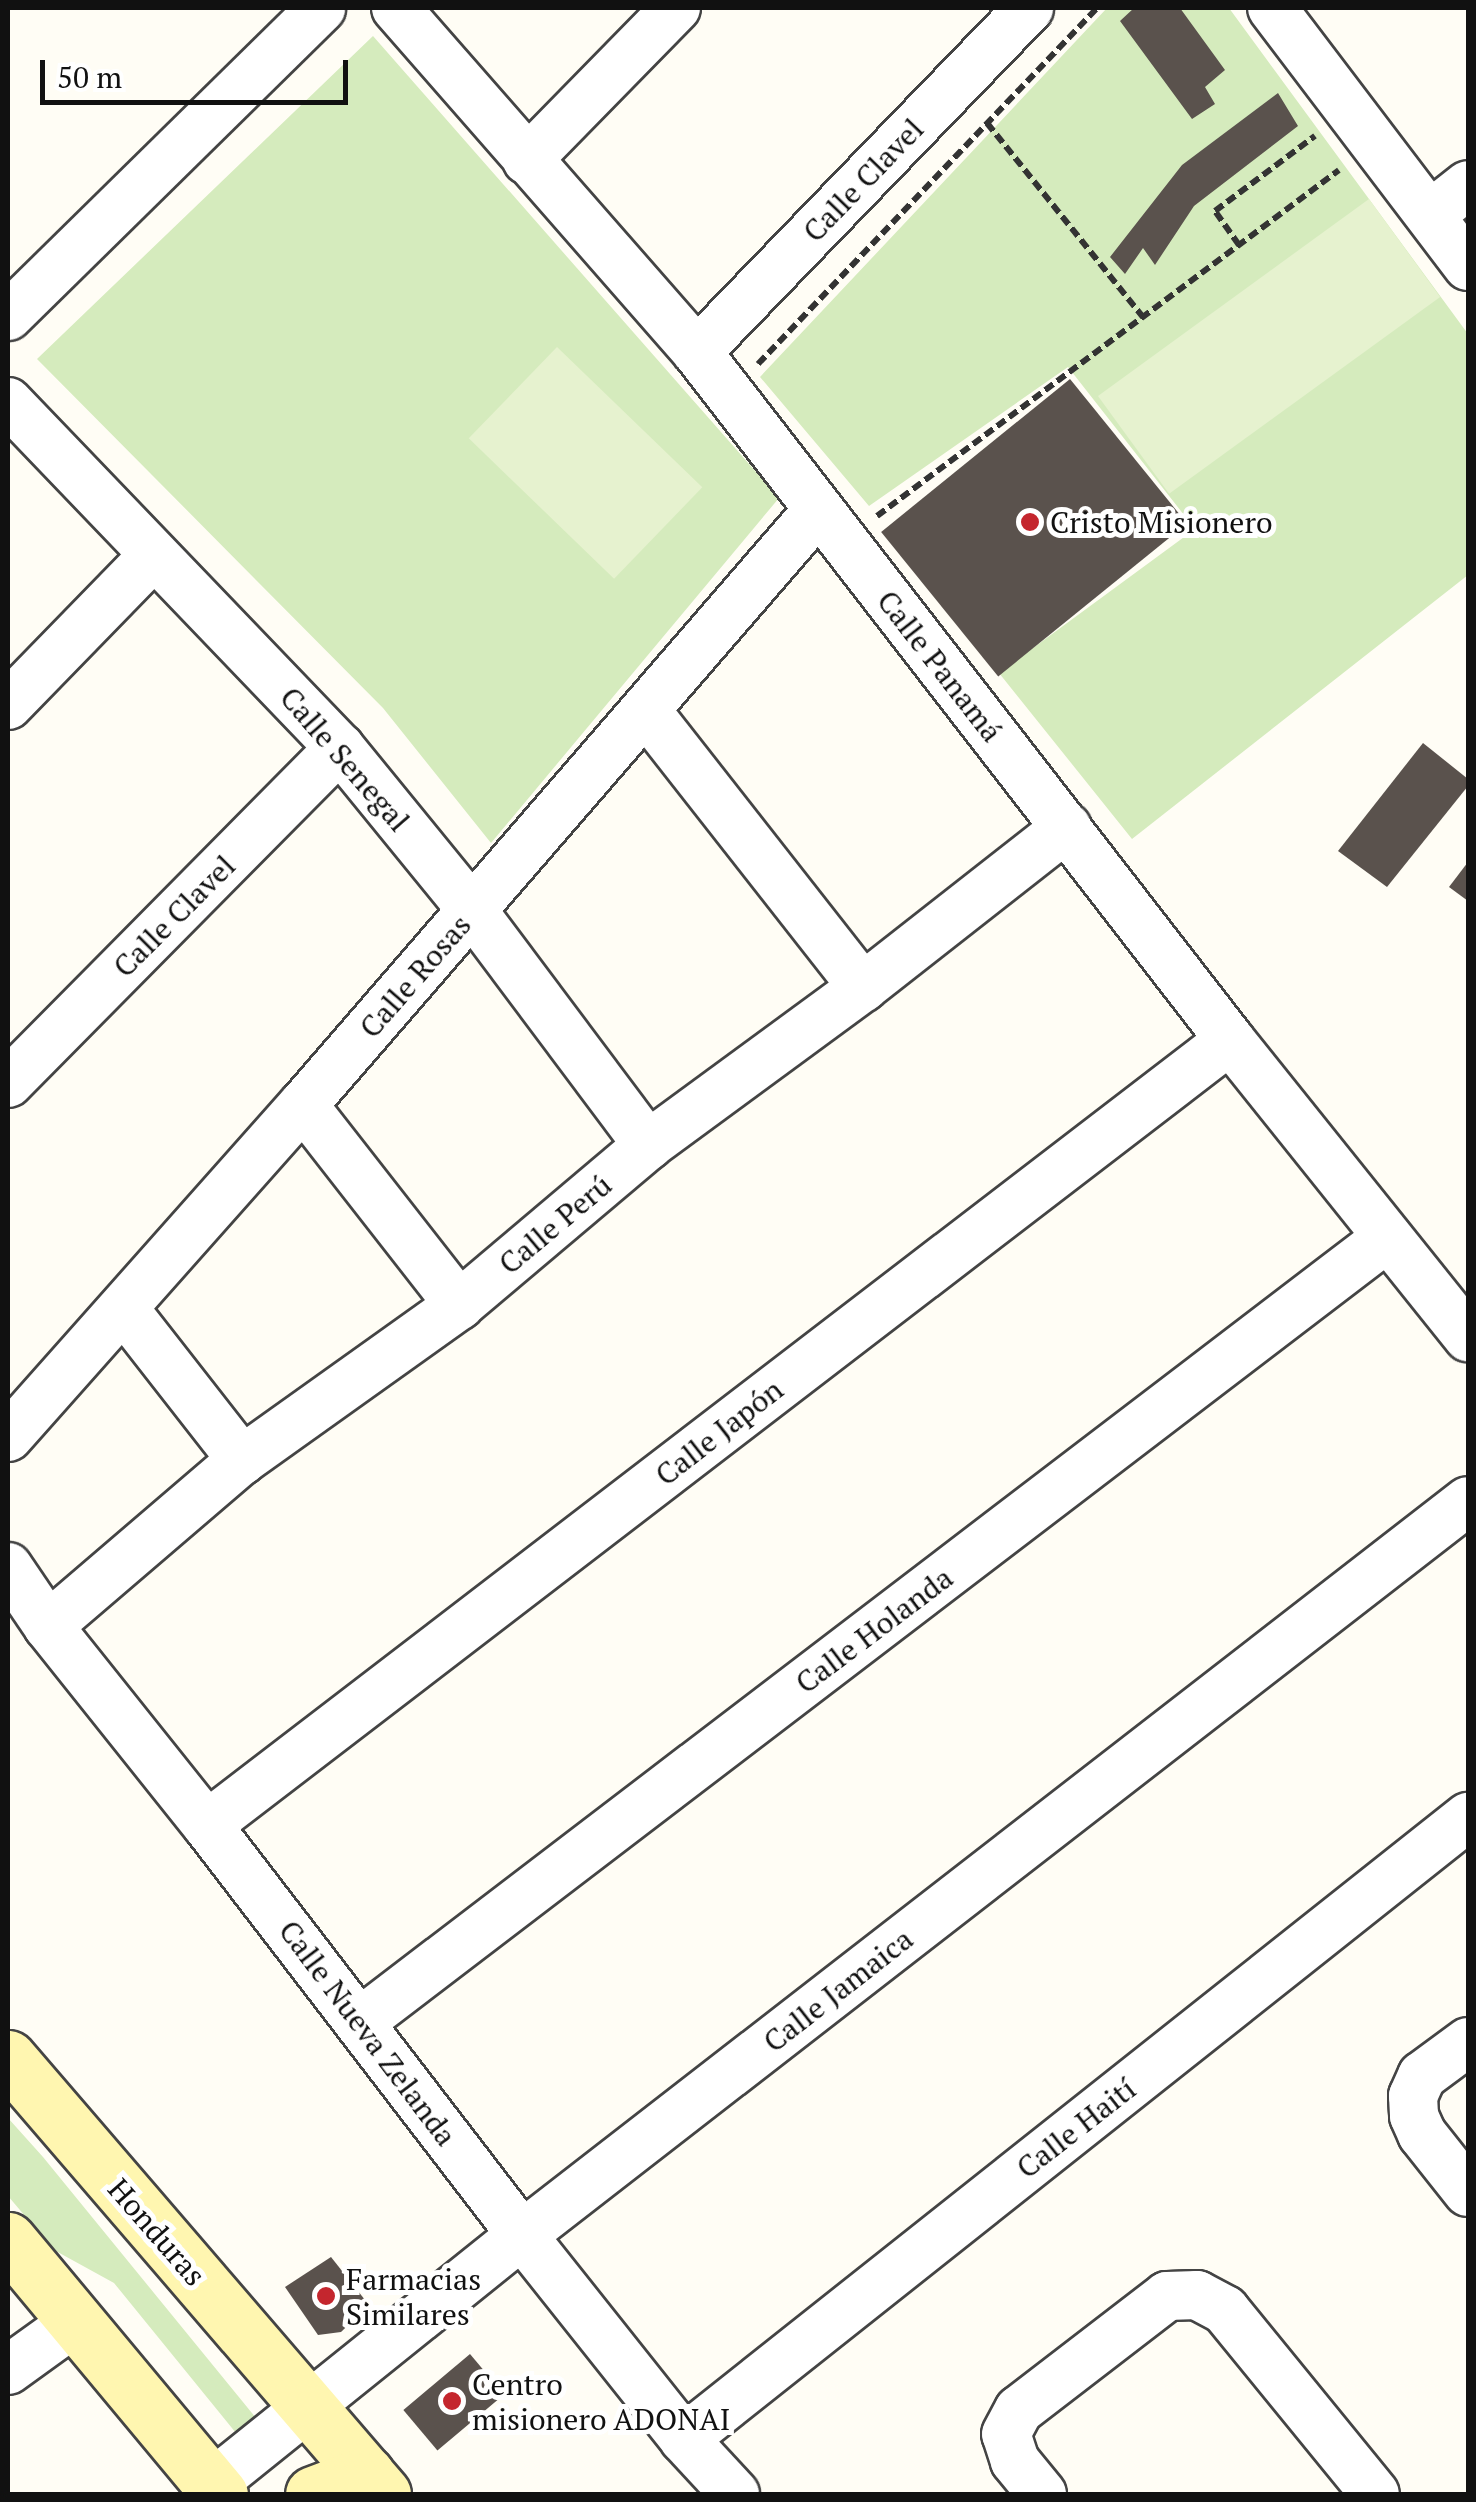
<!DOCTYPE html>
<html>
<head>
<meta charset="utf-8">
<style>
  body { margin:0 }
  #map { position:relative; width:1476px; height:2502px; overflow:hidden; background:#fffdf5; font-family:"PT Serif",serif }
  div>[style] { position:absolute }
  .green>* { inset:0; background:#d5ebbd }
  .pitch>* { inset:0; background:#e6f2cf; transform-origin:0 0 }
  .building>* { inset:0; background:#5a524d; transform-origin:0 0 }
  .path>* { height:6px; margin-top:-3px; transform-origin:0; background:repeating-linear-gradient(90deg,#333 0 10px,transparent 0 15px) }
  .roads { filter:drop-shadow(2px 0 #444) drop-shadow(-2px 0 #444) drop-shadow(0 2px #444) drop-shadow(0 -2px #444) }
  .street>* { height:48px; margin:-24px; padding:0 24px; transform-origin:24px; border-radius:24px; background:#fff }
  .secondary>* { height:55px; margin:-27.5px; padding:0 27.5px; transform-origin:27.5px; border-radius:27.5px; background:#fff6b0 }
  .dots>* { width:28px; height:28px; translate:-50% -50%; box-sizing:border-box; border:5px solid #fff; border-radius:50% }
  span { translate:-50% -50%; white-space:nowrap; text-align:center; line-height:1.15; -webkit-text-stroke:10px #fff; paint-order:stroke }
  .street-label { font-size:30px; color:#111 }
  .poi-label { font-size:30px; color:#111 }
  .left { translate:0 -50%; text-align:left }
  .frame { position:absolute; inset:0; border:10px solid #111; pointer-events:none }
  .scale { position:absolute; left:40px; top:60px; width:308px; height:45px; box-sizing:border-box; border:5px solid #111; border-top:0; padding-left:12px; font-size:30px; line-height:35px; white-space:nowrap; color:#111; -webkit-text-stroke:8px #fff; paint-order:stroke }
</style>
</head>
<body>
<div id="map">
  <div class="green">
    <i style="clip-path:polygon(1107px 8px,1229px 8px,1468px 334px,1468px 575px,1132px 839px,999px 673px,1195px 529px,1068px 367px,869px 506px,760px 377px)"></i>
    <i style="clip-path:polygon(373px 36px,779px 498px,491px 843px,383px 708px,37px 359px)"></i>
    <i style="clip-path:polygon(8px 2118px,43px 2157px,256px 2418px,236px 2433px,114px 2283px,54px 2250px,8px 2196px)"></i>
  </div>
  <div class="pitch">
    <i style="left:1369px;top:199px;width:121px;height:335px;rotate:54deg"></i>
    <i style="left:557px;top:347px;width:202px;height:127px;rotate:44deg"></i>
  </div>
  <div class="building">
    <i style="clip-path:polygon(1134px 8px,1180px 8px,1225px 70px,1205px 87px,1215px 104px,1192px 119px,1120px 21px)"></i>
    <i style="clip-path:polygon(1278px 93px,1298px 126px,1194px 206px,1155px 265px,1143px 248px,1125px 274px,1110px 257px,1182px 165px)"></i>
    <i style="left:1070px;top:379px;width:186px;height:243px;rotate:51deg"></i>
    <i style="clip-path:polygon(1423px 743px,1468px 779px,1468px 786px,1387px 887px,1338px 851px)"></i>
    <i style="clip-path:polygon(1468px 862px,1468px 901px,1449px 887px)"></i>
    <i style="clip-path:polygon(331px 2257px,369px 2305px,341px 2332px,318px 2335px,285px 2287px)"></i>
    <i style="left:470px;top:2354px;width:53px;height:87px;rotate:50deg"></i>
  </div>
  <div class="path">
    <i style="left:987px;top:123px;width:249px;rotate:51.2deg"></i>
    <i style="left:1239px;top:245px;width:42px;rotate:-125.2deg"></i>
    <i style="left:1215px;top:211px;width:125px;rotate:-36.9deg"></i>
    <i style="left:758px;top:364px;width:492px;rotate:-46.4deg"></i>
    <i style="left:877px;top:516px;width:577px;rotate:-36.83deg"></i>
  </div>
  <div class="roads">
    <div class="street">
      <i style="left:396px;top:8px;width:457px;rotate:48.8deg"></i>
      <i style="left:697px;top:352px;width:870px;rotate:52.23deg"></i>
      <i style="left:1230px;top:1040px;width:381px;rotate:51.3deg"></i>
      <i style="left:1272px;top:8px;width:324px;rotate:52.8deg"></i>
      <i style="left:527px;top:160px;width:213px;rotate:-45.6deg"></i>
      <i style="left:1430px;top:215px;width:48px;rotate:-38.3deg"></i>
      <i style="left:8px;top:316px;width:439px;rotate:-44.5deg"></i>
      <i style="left:697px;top:352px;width:478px;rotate:-46deg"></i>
      <i style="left:8px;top:402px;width:480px;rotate:46.2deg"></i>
      <i style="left:340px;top:748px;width:209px;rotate:50.8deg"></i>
      <i style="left:472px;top:910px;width:294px;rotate:53.2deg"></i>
      <i style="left:8px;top:705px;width:209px;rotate:-45.8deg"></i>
      <i style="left:647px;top:712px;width:350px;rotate:51.9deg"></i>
      <i style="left:8px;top:1083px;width:472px;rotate:-45.3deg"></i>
      <i style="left:303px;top:1105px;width:254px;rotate:52deg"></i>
      <i style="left:124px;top:1309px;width:192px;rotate:52deg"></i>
      <i style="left:8px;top:1437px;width:444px;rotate:-48.4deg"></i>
      <i style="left:303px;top:1105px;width:787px;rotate:-49.12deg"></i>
      <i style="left:8px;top:1567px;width:71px;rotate:55.9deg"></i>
      <i style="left:48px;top:1626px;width:255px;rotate:51.4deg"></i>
      <i style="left:207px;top:1825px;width:517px;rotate:52.47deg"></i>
      <i style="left:522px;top:2235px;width:260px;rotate:51.5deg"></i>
      <i style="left:684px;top:2439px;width:75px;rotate:47.2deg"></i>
      <i style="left:48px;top:1626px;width:255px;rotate:-40.6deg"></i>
      <i style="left:242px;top:1460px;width:267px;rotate:-35.5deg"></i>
      <i style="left:459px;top:1305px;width:248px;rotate:-40.2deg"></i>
      <i style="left:648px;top:1145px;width:267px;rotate:-36.3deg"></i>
      <i style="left:863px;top:987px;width:259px;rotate:-38.1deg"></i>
      <i style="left:207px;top:1825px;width:1289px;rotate:-37.5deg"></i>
      <i style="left:360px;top:2022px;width:1293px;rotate:-37.37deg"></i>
      <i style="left:1468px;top:2042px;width:57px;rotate:143.5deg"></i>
      <i style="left:1422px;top:2076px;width:22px;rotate:114deg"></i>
      <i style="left:1413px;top:2096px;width:20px;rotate:87deg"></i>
      <i style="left:1414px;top:2116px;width:20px;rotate:66deg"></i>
      <i style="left:1422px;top:2134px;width:74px;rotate:51.6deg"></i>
      <i style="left:8px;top:2370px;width:84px;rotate:-35.8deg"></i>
      <i style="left:684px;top:2439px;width:1001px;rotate:-38.43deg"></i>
      <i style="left:212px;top:2484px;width:398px;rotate:-38.8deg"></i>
      <i style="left:522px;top:2235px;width:1197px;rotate:-37.81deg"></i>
      <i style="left:1042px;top:2494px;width:43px;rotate:-129.3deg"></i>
      <i style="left:1015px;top:2461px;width:28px;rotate:-108deg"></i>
      <i style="left:1006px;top:2434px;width:27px;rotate:-62deg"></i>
      <i style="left:1019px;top:2410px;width:187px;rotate:-37.6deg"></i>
      <i style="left:1167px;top:2296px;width:30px;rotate:-2deg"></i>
      <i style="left:1197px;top:2295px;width:32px;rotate:28deg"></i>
      <i style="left:1225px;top:2310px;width:237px;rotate:50.8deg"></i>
    </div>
    <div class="secondary">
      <i style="left:8px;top:2058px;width:575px;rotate:49.3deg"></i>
      <i style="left:8px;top:2240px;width:331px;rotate:50.2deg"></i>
      <i style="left:313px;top:2494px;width:57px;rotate:-20.7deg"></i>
    </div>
  </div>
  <div class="dots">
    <i style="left:1030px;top:522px;background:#c4262e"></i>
    <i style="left:326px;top:2296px;background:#c4262e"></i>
    <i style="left:452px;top:2401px;background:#c4262e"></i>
  </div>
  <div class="street-label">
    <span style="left:863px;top:180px;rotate:-46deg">Calle Clavel</span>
    <span style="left:940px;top:666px;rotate:52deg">Calle Panamá</span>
    <span style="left:345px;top:759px;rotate:49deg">Calle Senegal</span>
    <span style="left:174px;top:916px;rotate:-45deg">Calle Clavel</span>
    <span style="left:415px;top:976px;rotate:-49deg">Calle Rosas</span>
    <span style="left:555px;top:1224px;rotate:-40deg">Calle Perú</span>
    <span style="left:719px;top:1432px;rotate:-38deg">Calle Japón</span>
    <span style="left:874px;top:1630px;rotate:-37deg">Calle Holanda</span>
    <span style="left:838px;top:1990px;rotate:-38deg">Calle Jamaica</span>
    <span style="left:368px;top:2033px;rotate:53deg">Calle Nueva Zelanda</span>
    <span style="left:1076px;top:2128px;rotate:-38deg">Calle Haití</span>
    <span style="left:157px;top:2232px;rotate:49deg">Honduras</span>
  </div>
  <div class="poi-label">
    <span class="left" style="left:1050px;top:522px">Cristo Misionero</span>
    <span class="left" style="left:346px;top:2296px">Farmacias<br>Similares</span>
    <span class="left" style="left:472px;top:2401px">Centro<br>misionero ADONAI</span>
  </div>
  <div class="frame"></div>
  <div class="scale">50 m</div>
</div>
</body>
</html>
